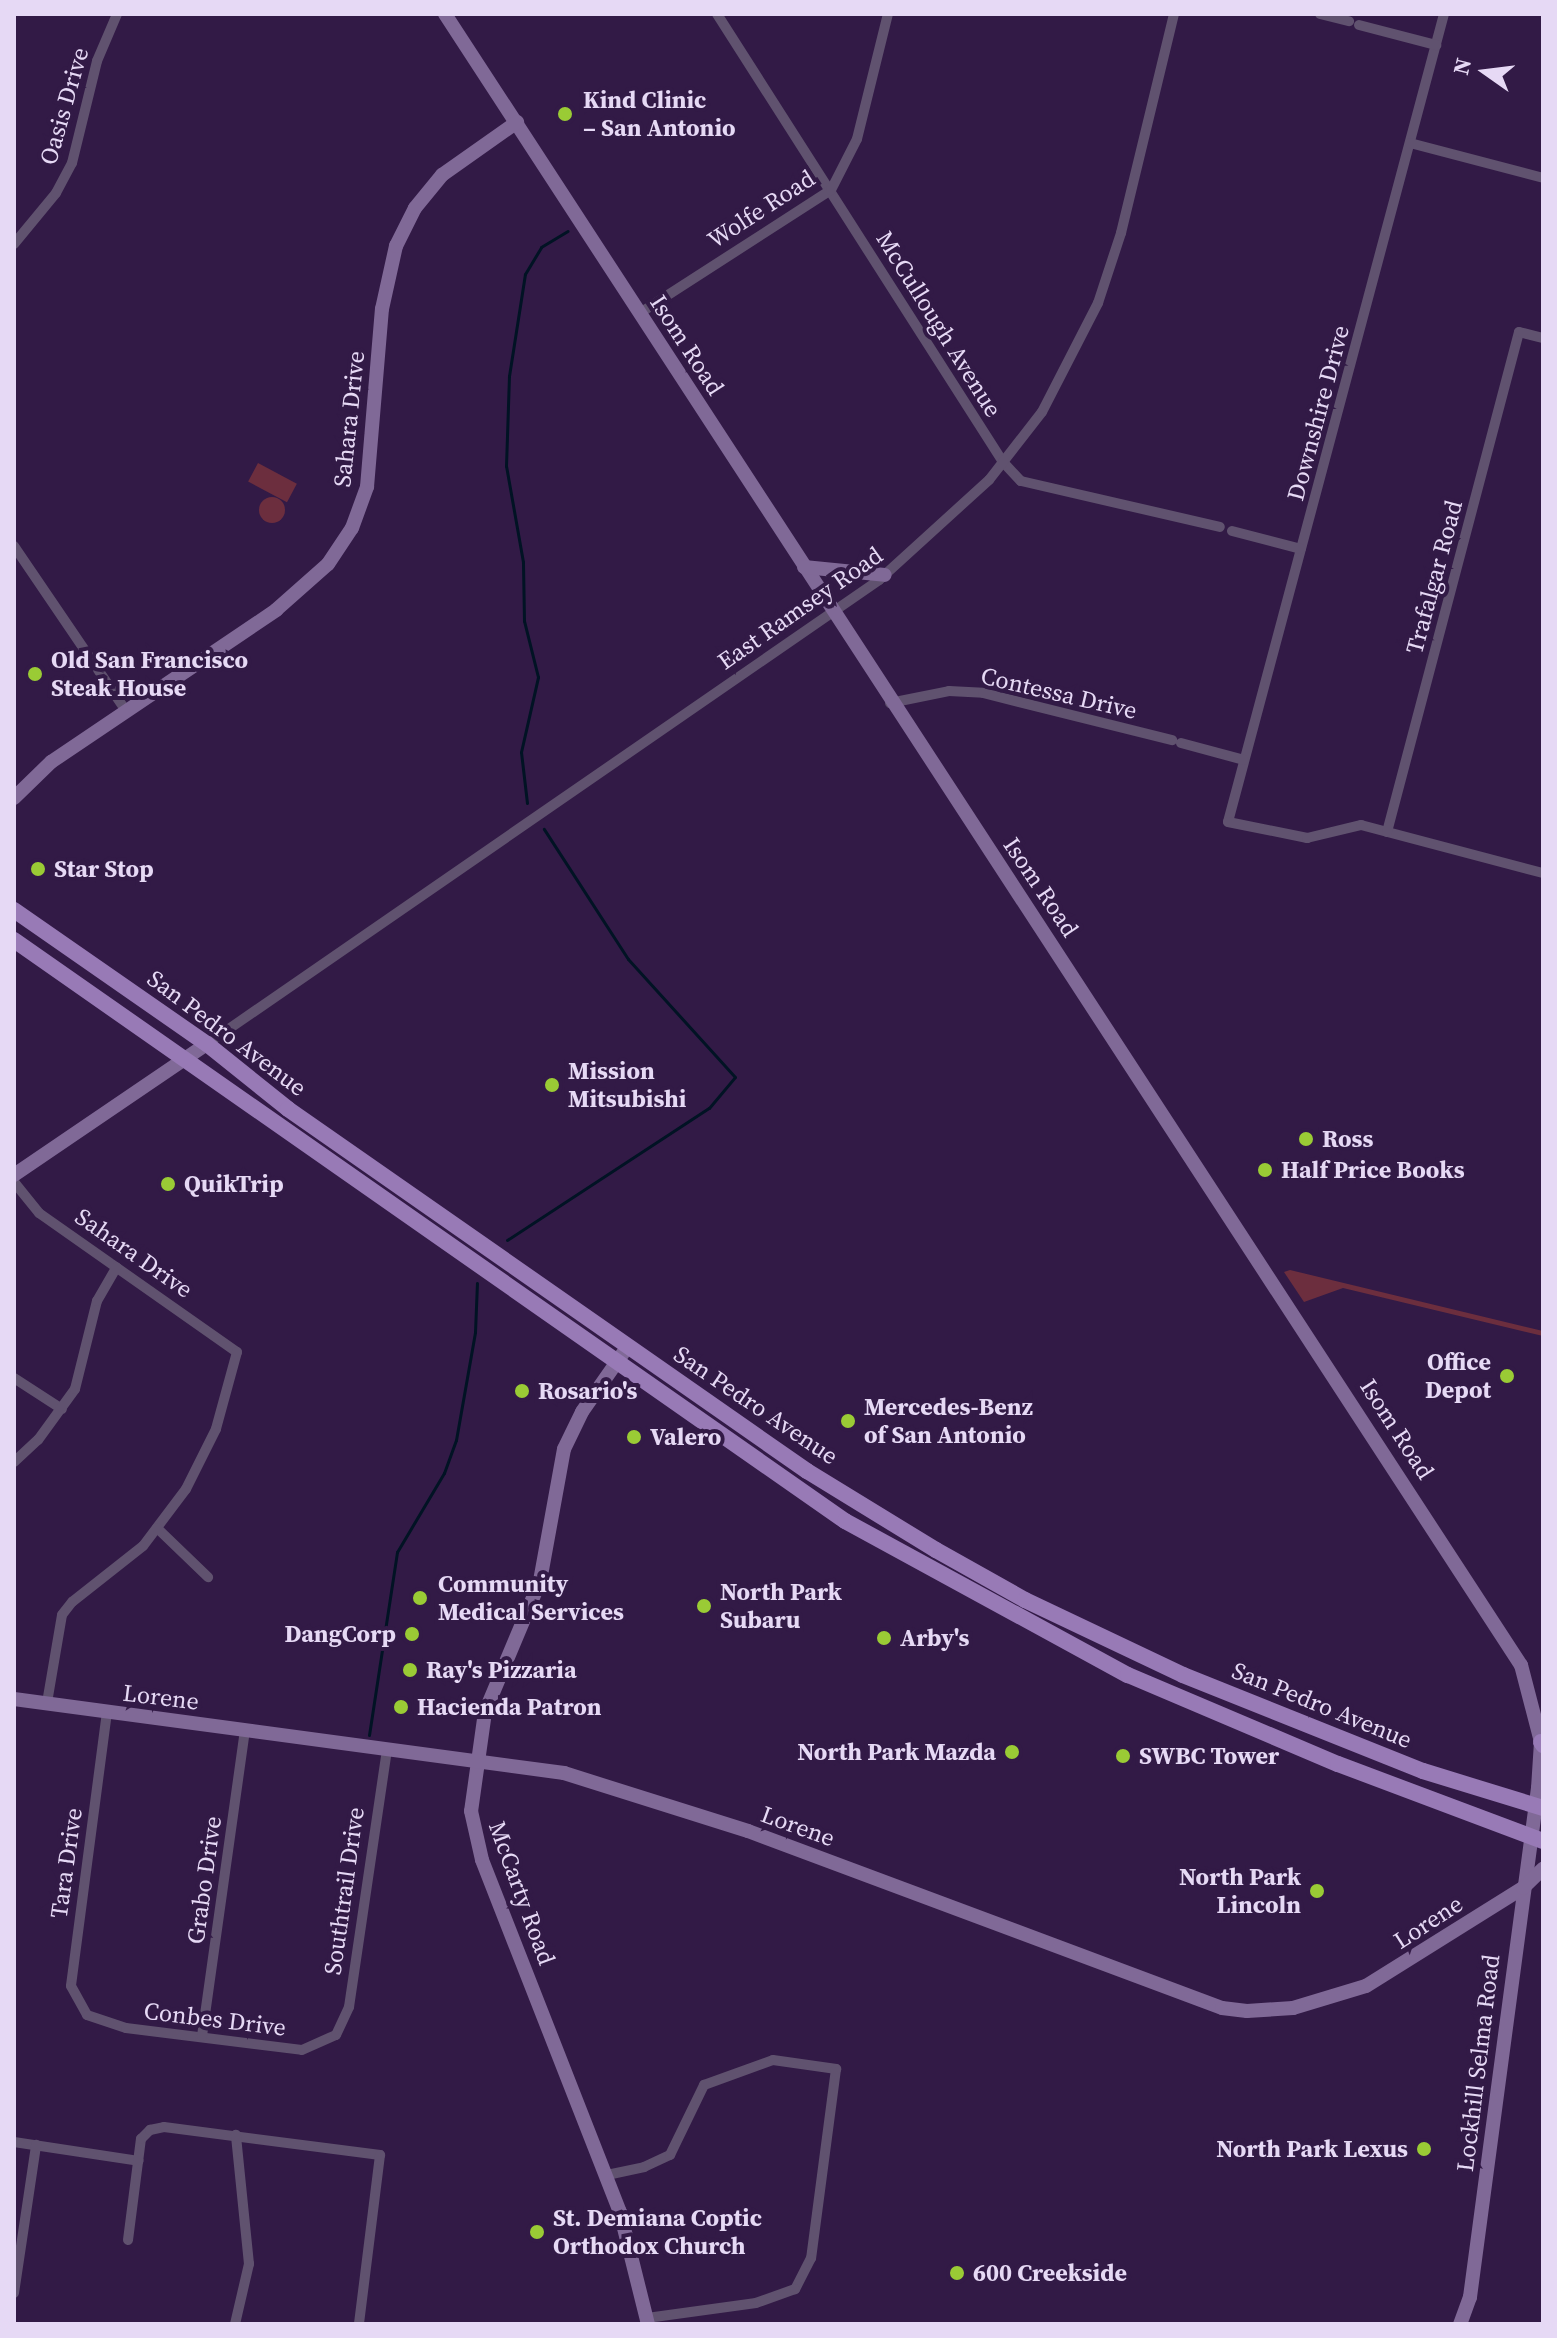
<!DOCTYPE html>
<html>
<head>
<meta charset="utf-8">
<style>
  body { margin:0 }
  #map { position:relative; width:1557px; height:2338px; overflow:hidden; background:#321a46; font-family:"Source Serif 4",serif }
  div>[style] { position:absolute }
  .green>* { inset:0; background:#6c2e3e; transform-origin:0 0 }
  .round { border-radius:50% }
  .stream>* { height:3px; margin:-1.5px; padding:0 1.5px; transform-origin:1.5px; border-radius:1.5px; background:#011324 }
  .street>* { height:10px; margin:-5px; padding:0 5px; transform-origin:5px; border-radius:5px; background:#60526f }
  .secondary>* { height:14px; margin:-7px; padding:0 7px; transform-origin:7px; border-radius:7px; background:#806997 }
  .primary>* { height:16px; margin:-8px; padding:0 8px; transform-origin:8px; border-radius:8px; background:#987ab6 }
  .dots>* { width:22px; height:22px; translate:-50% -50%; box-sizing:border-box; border:4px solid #321a46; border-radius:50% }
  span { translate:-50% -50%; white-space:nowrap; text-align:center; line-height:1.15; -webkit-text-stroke:8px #321a46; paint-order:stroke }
  .poi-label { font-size:24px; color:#e6d9f5; font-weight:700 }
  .left { translate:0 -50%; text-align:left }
  .right { translate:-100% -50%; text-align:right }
  .street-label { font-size:24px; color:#e6d9f5 }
  .frame { position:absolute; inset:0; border:16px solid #e6d9f5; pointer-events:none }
  .north { position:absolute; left:1445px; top:32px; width:80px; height:80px; -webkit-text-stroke:6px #321a46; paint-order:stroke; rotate:284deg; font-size:22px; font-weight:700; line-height:32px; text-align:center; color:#e6d9f5 }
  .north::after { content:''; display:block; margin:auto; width:28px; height:36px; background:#e6d9f5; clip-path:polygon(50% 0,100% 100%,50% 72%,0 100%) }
</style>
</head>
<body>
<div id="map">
  <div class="green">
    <i style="left:258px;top:463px;width:44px;height:21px;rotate:28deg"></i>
    <i class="round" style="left:259px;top:497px;width:26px;height:26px"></i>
    <i style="clip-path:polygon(1290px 1270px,1543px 1331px,1543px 1336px,1343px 1288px,1304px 1302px,1284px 1272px)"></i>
  </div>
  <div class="stream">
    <i style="left:527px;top:803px;width:51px;rotate:-96.7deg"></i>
    <i style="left:521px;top:752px;width:77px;rotate:-77.2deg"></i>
    <i style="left:538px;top:677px;width:58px;rotate:-104deg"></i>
    <i style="left:524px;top:621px;width:59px;rotate:-91deg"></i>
    <i style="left:523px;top:562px;width:97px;rotate:-100deg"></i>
    <i style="left:506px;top:466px;width:90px;rotate:-88.1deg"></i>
    <i style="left:509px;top:376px;width:103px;rotate:-81.1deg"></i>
    <i style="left:525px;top:274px;width:31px;rotate:-59deg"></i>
    <i style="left:541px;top:247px;width:31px;rotate:-31deg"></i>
    <i style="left:507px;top:1240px;width:241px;rotate:-33.2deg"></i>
    <i style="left:709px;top:1108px;width:40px;rotate:-50deg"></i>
    <i style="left:735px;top:1077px;width:159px;rotate:-132.2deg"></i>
    <i style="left:628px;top:959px;width:155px;rotate:-122.9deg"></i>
    <i style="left:369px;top:1735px;width:185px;rotate:-81.3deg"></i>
    <i style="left:397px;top:1552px;width:92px;rotate:-59.3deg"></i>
    <i style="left:444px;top:1473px;width:35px;rotate:-70deg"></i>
    <i style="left:456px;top:1440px;width:110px;rotate:-80deg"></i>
    <i style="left:475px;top:1332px;width:49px;rotate:-87.7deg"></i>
  </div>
  <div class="street">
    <i style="left:717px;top:14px;width:532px;rotate:57.45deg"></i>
    <i style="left:1003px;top:462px;width:26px;rotate:47deg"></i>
    <i style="left:1021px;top:481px;width:204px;rotate:13deg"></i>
    <i style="left:1320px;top:14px;width:30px;rotate:14deg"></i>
    <i style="left:1444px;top:14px;width:836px;rotate:104.97deg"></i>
    <i style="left:1228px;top:822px;width:81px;rotate:11.4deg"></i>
    <i style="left:1307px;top:838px;width:56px;rotate:-13.5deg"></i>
    <i style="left:1361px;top:825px;width:188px;rotate:14.8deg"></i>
    <i style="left:1359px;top:25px;width:80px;rotate:14.6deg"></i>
    <i style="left:1410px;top:143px;width:138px;rotate:14.7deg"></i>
    <i style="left:14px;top:244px;width:66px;rotate:-50.5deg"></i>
    <i style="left:56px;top:193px;width:34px;rotate:-62deg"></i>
    <i style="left:72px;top:163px;width:105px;rotate:-76.2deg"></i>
    <i style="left:97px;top:61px;width:51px;rotate:-66.9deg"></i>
    <i style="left:640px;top:313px;width:227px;rotate:-32.8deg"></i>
    <i style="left:831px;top:190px;width:57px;rotate:-63deg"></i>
    <i style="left:857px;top:139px;width:129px;rotate:-76.1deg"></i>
    <i style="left:1232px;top:531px;width:71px;rotate:14.6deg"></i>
    <i style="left:14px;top:546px;width:199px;rotate:55.8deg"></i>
    <i style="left:890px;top:703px;width:60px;rotate:-11.5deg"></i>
    <i style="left:949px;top:691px;width:34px;rotate:3deg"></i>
    <i style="left:983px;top:693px;width:195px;rotate:14deg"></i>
    <i style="left:1181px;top:743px;width:65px;rotate:15.1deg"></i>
    <i style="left:1387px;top:832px;width:517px;rotate:-75.21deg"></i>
    <i style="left:1519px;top:332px;width:25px;rotate:14deg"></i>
    <i style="left:207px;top:1044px;width:817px;rotate:-34.62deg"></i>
    <i style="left:879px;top:580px;width:149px;rotate:-42.3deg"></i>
    <i style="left:989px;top:480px;width:86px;rotate:-52.1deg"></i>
    <i style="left:1042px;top:412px;width:123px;rotate:-62.8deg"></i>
    <i style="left:1098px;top:303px;width:74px;rotate:-71.8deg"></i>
    <i style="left:1121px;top:233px;width:225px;rotate:-76.4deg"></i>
    <i style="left:14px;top:1182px;width:40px;rotate:51deg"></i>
    <i style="left:39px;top:1213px;width:242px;rotate:35.1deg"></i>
    <i style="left:237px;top:1352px;width:80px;rotate:105.3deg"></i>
    <i style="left:216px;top:1429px;width:67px;rotate:116.6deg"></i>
    <i style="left:186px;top:1489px;width:71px;rotate:127deg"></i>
    <i style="left:143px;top:1546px;width:90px;rotate:141.7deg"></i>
    <i style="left:72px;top:1602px;width:16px;rotate:128deg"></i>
    <i style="left:62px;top:1615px;width:89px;rotate:99.7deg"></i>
    <i style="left:14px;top:1378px;width:57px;rotate:32.9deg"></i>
    <i style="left:14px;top:1462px;width:33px;rotate:-43deg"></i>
    <i style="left:38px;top:1440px;width:63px;rotate:-54deg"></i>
    <i style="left:75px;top:1389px;width:91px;rotate:-76deg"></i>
    <i style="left:97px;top:1301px;width:39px;rotate:-60deg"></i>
    <i style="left:157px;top:1528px;width:71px;rotate:43.9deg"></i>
    <i style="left:107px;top:1712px;width:276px;rotate:97.5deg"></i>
    <i style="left:71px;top:1986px;width:33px;rotate:61deg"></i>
    <i style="left:87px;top:2015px;width:41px;rotate:18.4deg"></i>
    <i style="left:126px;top:2028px;width:177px;rotate:7.1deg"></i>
    <i style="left:302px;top:2050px;width:37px;rotate:-24deg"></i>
    <i style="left:336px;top:2035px;width:31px;rotate:-65deg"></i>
    <i style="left:349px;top:2007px;width:260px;rotate:-81.6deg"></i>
    <i style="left:202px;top:2036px;width:309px;rotate:-82deg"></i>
    <i style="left:14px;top:2142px;width:126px;rotate:8.6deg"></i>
    <i style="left:607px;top:2175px;width:38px;rotate:-12deg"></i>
    <i style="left:644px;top:2167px;width:29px;rotate:-25deg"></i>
    <i style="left:670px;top:2155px;width:78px;rotate:-64.1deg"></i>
    <i style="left:704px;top:2085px;width:73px;rotate:-19.9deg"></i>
    <i style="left:773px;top:2060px;width:64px;rotate:8.1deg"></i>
    <i style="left:836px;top:2069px;width:191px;rotate:97.5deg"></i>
    <i style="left:811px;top:2258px;width:35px;rotate:117deg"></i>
    <i style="left:795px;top:2289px;width:41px;rotate:160.3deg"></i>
    <i style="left:756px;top:2303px;width:110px;rotate:172.2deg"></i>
    <i style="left:128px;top:2240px;width:102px;rotate:-82.7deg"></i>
    <i style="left:141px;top:2139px;width:13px;rotate:-45deg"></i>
    <i style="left:150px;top:2130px;width:14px;rotate:-12deg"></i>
    <i style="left:164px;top:2127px;width:218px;rotate:7.4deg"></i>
    <i style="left:380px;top:2155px;width:170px;rotate:97.1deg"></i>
    <i style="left:14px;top:2293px;width:150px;rotate:-81.5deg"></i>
    <i style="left:235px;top:2324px;width:62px;rotate:-76.9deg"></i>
    <i style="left:249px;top:2264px;width:130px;rotate:-95.8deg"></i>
  </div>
  <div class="secondary">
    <i style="left:445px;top:14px;width:1971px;rotate:56.91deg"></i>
    <i style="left:1521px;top:1665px;width:80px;rotate:75.4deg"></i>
    <i style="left:1541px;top:1742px;width:46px;rotate:93.7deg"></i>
    <i style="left:1538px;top:1788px;width:514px;rotate:97.61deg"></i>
    <i style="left:1470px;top:2297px;width:29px;rotate:110deg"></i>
    <i style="left:804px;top:567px;width:81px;rotate:5.6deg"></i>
    <i style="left:14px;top:798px;width:52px;rotate:-44.2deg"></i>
    <i style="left:51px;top:762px;width:272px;rotate:-34deg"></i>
    <i style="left:276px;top:610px;width:69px;rotate:-41.5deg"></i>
    <i style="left:328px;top:564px;width:43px;rotate:-56.3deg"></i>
    <i style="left:352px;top:528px;width:44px;rotate:-69.9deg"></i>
    <i style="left:367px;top:487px;width:179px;rotate:-85.2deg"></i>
    <i style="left:382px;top:309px;width:65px;rotate:-77.5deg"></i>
    <i style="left:396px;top:246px;width:42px;rotate:-63.4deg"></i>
    <i style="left:415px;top:208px;width:43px;rotate:-50.7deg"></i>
    <i style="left:442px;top:175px;width:92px;rotate:-35.2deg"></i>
    <i style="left:14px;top:1175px;width:233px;rotate:-34.2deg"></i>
    <i style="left:628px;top:1346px;width:80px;rotate:124.9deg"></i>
    <i style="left:582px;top:1412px;width:41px;rotate:115.9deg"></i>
    <i style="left:564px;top:1449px;width:134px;rotate:100.3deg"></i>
    <i style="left:540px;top:1581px;width:142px;rotate:112.8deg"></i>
    <i style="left:485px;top:1712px;width:100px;rotate:98deg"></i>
    <i style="left:471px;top:1811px;width:50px;rotate:77.3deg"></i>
    <i style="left:482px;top:1860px;width:378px;rotate:68.6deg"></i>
    <i style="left:620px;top:2212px;width:115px;rotate:76deg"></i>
    <i style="left:14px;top:1699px;width:555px;rotate:7.66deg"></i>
    <i style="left:564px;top:1773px;width:193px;rotate:17.5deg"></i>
    <i style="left:748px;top:1831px;width:506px;rotate:20.48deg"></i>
    <i style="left:1222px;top:2008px;width:25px;rotate:7deg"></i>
    <i style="left:1247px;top:2011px;width:46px;rotate:-3.7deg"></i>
    <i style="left:1293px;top:2008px;width:76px;rotate:-16.8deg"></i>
    <i style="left:1366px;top:1986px;width:185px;rotate:-32deg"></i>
    <i style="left:1523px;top:1888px;width:28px;rotate:-44deg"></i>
  </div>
  <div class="primary">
    <i style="left:14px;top:910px;width:235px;rotate:34.8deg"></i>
    <i style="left:207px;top:1044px;width:104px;rotate:38.7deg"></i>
    <i style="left:288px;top:1109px;width:633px;rotate:34.9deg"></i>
    <i style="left:807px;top:1471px;width:151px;rotate:31.5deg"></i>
    <i style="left:936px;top:1550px;width:102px;rotate:29.3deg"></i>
    <i style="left:1025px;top:1600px;width:175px;rotate:25.4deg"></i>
    <i style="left:1183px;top:1675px;width:258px;rotate:21.8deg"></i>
    <i style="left:1423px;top:1771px;width:126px;rotate:17.1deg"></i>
    <i style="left:14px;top:940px;width:1014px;rotate:34.96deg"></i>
    <i style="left:845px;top:1521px;width:322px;rotate:28.6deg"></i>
    <i style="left:1128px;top:1675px;width:228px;rotate:23deg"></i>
    <i style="left:1338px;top:1764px;width:219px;rotate:20.6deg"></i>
    <i style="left:1541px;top:1742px;width:4px;rotate:56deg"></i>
  </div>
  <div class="dots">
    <i style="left:565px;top:114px;background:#9acb35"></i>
    <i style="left:35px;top:674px;background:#9acb35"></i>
    <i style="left:38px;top:869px;background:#9acb35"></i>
    <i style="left:552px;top:1085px;background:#9acb35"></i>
    <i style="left:1306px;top:1139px;background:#9acb35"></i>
    <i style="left:1265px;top:1170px;background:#9acb35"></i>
    <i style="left:168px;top:1184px;background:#9acb35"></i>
    <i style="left:1507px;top:1376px;background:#9acb35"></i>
    <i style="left:522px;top:1391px;background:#9acb35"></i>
    <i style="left:848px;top:1421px;background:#9acb35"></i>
    <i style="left:634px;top:1437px;background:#9acb35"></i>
    <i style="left:420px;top:1598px;background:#9acb35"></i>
    <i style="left:704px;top:1606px;background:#9acb35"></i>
    <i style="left:412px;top:1634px;background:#9acb35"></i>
    <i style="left:884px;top:1638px;background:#9acb35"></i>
    <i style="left:410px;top:1670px;background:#9acb35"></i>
    <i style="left:401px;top:1707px;background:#9acb35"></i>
    <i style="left:1012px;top:1752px;background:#9acb35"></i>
    <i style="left:1123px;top:1756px;background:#9acb35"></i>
    <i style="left:1317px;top:1891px;background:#9acb35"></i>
    <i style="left:1424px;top:2149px;background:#9acb35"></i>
    <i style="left:537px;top:2232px;background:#9acb35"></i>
    <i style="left:957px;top:2273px;background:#9acb35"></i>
  </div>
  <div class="poi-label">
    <span class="left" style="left:583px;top:114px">Kind Clinic<br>– San Antonio</span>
    <span class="left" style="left:51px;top:674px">Old San Francisco<br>Steak House</span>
    <span class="left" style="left:54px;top:869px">Star Stop</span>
    <span class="left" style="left:568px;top:1085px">Mission<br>Mitsubishi</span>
    <span class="left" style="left:1322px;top:1139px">Ross</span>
    <span class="left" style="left:1281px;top:1170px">Half Price Books</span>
    <span class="left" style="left:184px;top:1184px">QuikTrip</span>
    <span class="right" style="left:1491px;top:1376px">Office<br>Depot</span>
    <span class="left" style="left:538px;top:1391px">Rosario's</span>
    <span class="left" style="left:864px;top:1421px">Mercedes-Benz<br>of San Antonio</span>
    <span class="left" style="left:650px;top:1437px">Valero</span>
    <span class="left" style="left:438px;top:1598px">Community<br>Medical Services</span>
    <span class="left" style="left:720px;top:1606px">North Park<br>Subaru</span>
    <span class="right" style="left:396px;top:1634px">DangCorp</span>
    <span class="left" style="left:900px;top:1638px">Arby's</span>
    <span class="left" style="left:426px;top:1670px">Ray's Pizzaria</span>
    <span class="left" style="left:417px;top:1707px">Hacienda Patron</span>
    <span class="right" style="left:996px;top:1752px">North Park Mazda</span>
    <span class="left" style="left:1139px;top:1756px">SWBC Tower</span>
    <span class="right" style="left:1301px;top:1891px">North Park<br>Lincoln</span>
    <span class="right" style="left:1408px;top:2149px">North Park Lexus</span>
    <span class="left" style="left:553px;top:2232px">St. Demiana Coptic<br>Orthodox Church</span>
    <span class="left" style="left:973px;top:2273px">600 Creekside</span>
  </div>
  <div class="street-label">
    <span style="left:64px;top:106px;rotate:-74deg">Oasis Drive</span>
    <span style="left:761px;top:209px;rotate:-33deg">Wolfe Road</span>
    <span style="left:939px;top:324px;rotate:58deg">McCullough Avenue</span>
    <span style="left:687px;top:345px;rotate:57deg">Isom Road</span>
    <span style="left:1318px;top:413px;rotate:-75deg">Downshire Drive</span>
    <span style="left:349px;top:419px;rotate:-84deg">Sahara Drive</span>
    <span style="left:1434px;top:577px;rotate:-75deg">Trafalgar Road</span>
    <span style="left:800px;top:608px;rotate:-35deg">East Ramsey Road</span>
    <span style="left:1059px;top:693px;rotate:13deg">Contessa Drive</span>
    <span style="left:1041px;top:887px;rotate:56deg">Isom Road</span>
    <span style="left:227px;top:1033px;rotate:37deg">San Pedro Avenue</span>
    <span style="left:134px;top:1253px;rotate:35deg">Sahara Drive</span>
    <span style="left:756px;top:1405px;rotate:34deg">San Pedro Avenue</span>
    <span style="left:1397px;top:1429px;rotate:57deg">Isom Road</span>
    <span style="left:161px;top:1697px;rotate:7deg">Lorene</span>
    <span style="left:1322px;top:1705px;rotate:22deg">San Pedro Avenue</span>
    <span style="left:798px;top:1826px;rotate:20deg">Lorene</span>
    <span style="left:66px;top:1863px;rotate:-82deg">Tara Drive</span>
    <span style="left:204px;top:1880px;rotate:-82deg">Grabo Drive</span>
    <span style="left:344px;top:1891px;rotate:-82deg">Southtrail Drive</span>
    <span style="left:522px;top:1893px;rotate:70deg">McCarty Road</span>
    <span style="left:1428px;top:1922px;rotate:-33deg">Lorene</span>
    <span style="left:215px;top:2019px;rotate:7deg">Conbes Drive</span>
    <span style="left:1478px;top:2063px;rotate:-83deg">Lockhill Selma Road</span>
  </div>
  <div class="frame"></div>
  <div class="north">N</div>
</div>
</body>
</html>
